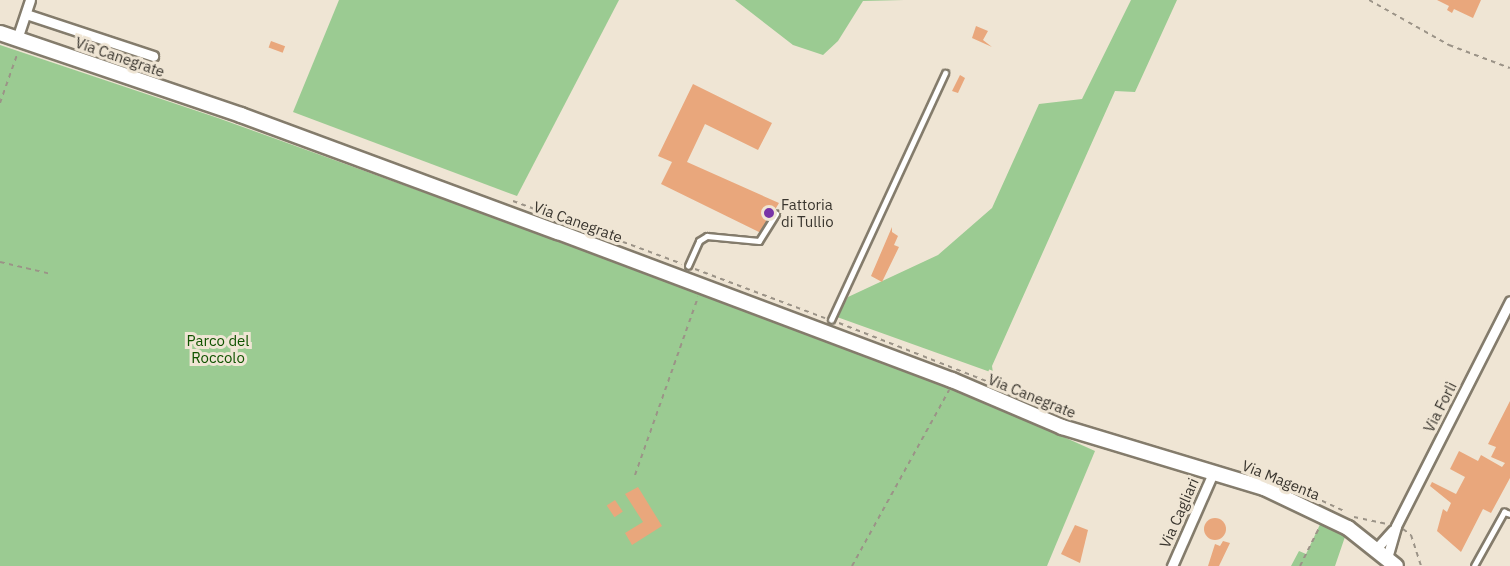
<!DOCTYPE html>
<html>
<head>
<meta charset="utf-8">
<style>
  body { margin:0 }
  #map { position:relative; width:1510px; height:566px; overflow:hidden; background:#efe5d4; font-family:"IBM Plex Sans",sans-serif }
  div>[style] { position:absolute }
  .green>* { inset:0; background:#9bcb92 }
  .building>* { inset:0; background:#e9a77c; transform-origin:0 0 }
  .round { border-radius:50% }
  .path>* { height:2px; margin-top:-1px; transform-origin:0; background:repeating-linear-gradient(90deg,#9b9387 0 4.5px,transparent 0 9px) }
  .roads { filter:drop-shadow(2px 0 #847c6c) drop-shadow(-2px 0 #847c6c) drop-shadow(0 2px #847c6c) drop-shadow(0 -2px #847c6c) }
  .lane>* { height:4.5px; margin:-2.25px; padding:0 2.25px; transform-origin:2.25px; border-radius:2.25px; background:#fff }
  .street>* { height:9px; margin:-4.5px; padding:0 4.5px; transform-origin:4.5px; border-radius:4.5px; background:#fff }
  .secondary>* { height:14px; margin:-7px; padding:0 7px; transform-origin:7px; border-radius:7px; background:#fff }
  .dots>* { width:16px; height:16px; translate:-50% -50%; box-sizing:border-box; border:3px solid #efe5d4; border-radius:50% }
  span { translate:-50% -50%; white-space:nowrap; text-align:center; line-height:1.15; -webkit-text-stroke:6px #efe5d4; paint-order:stroke }
  .street-label { font-size:15px; color:#3a362f }
  .poi-label { font-size:15px; color:#3a362f }
  .left { translate:0 -50%; text-align:left }
  .park-label { font-size:15px; color:#105300 }
</style>
</head>
<body>
<div id="map">
  <div class="green">
    <i style="clip-path:polygon(339px 0,619px 0,517px 196px,293px 112px)"></i>
    <i style="clip-path:polygon(735px 0,904px 0,863px 1px,838px 41px,823px 55px,793px 45px)"></i>
    <i style="clip-path:polygon(1131px 0,1177px 0,1135px 92px,1115px 91px,992px 366px,993px 373px,837px 317px,848px 297px,938px 255px,992px 208px,1039px 104px,1082px 99px)"></i>
    <i style="clip-path:polygon(0 45px,218px 118px,722px 300px,950px 386px,1095px 451px,1047px 566px,0 566px)"></i>
    <i style="clip-path:polygon(1324px 516px,1348px 528px,1335px 566px,1291px 566px,1299px 551px,1306px 554px)"></i>
  </div>
  <div class="building">
    <i style="clip-path:polygon(1437px 0,1481px 0,1473px 18px,1454px 9px,1452px 13px,1447px 10px,1449px 6px)"></i>
    <i style="clip-path:polygon(976px 26px,988px 31px,983px 40px,992px 47px,972px 38px)"></i>
    <i style="left:271px;top:41px;width:15px;height:7px;rotate:20deg"></i>
    <i style="clip-path:polygon(960px 75px,965px 78px,958px 93px,952px 91px)"></i>
    <i style="clip-path:polygon(693px 84px,772px 123px,758px 150px,705px 124px,687px 162px,779px 203px,761px 233px,661px 184px,672px 162px,658px 156px)"></i>
    <i style="clip-path:polygon(892px 227px,892px 232px,898px 236px,894px 245px,899px 247px,882px 282px,871px 276px)"></i>
    <i style="clip-path:polygon(1510px 401px,1510px 478px,1491px 513px,1483px 509px,1461px 552px,1437px 531px,1443px 509px,1447px 512px,1451px 503px,1430px 486px,1432px 482px,1456px 494px,1465px 477px,1450px 469px,1459px 451px,1478px 461px,1481px 455px,1502px 467px,1505px 463px,1491px 457px,1496px 447px,1488px 444px)"></i>
    <i style="clip-path:polygon(638px 487px,662px 526px,632px 545px,625px 533px,643px 522px,625px 494px)"></i>
    <i style="left:615px;top:500px;width:14px;height:10px;rotate:56deg"></i>
    <i class="round" style="left:1204px;top:518px;width:22px;height:22px"></i>
    <i style="clip-path:polygon(1075px 525px,1088px 530px,1080px 563px,1061px 554px)"></i>
    <i style="clip-path:polygon(1223px 541px,1230px 543px,1219px 566px,1208px 566px,1215px 544px,1220px 546px)"></i>
  </div>
  <div class="path">
    <i style="left:1369px;top:0;width:92px;rotate:29.4deg"></i>
    <i style="left:1449px;top:45px;width:65px;rotate:20.7deg"></i>
    <i style="left:0;top:103px;width:54px;rotate:-70.6deg"></i>
    <i style="left:513px;top:201px;width:180px;rotate:20.4deg"></i>
    <i style="left:0;top:262px;width:52px;rotate:13.2deg"></i>
    <i style="left:695px;top:269px;width:139px;rotate:20.7deg"></i>
    <i style="left:839px;top:323px;width:183px;rotate:21.5deg"></i>
    <i style="left:635px;top:475px;width:189px;rotate:-70.5deg"></i>
    <i style="left:1273px;top:478px;width:78px;rotate:24.9deg"></i>
    <i style="left:1354px;top:517px;width:34px;rotate:12deg"></i>
    <i style="left:1403px;top:529px;width:10px;rotate:37deg"></i>
    <i style="left:1411px;top:535px;width:33px;rotate:72deg"></i>
    <i style="left:852px;top:566px;width:201px;rotate:-61.1deg"></i>
    <i style="left:1300px;top:566px;width:42px;rotate:-63.4deg"></i>
  </div>
  <div class="roads">
    <div class="lane">
      <i style="left:688px;top:266px;width:27px;rotate:-66deg"></i>
      <i style="left:699px;top:241px;width:9px;rotate:-32deg"></i>
      <i style="left:707px;top:236px;width:52px;rotate:5.5deg"></i>
      <i style="left:759px;top:241px;width:32px;rotate:-58deg"></i>
      <i style="left:831px;top:320px;width:272px;rotate:-65.2deg"></i>
      <i style="left:1474px;top:566px;width:62px;rotate:-60.9deg"></i>
      <i style="left:1504px;top:512px;width:6px;rotate:18deg"></i>
    </div>
    <div class="street">
      <i style="left:26px;top:14px;width:134px;rotate:18.3deg"></i>
      <i style="left:17px;top:39px;width:41px;rotate:-71.6deg"></i>
      <i style="left:1375px;top:550px;width:27px;rotate:-48deg"></i>
      <i style="left:1387px;top:558px;width:33px;rotate:-74deg"></i>
      <i style="left:1396px;top:526px;width:252px;rotate:-63.1deg"></i>
      <i style="left:1172px;top:566px;width:102px;rotate:-66.2deg"></i>
    </div>
    <div class="secondary">
      <i style="left:0;top:33px;width:255px;rotate:18.8deg"></i>
      <i style="left:241px;top:115px;width:338px;rotate:20.3deg"></i>
      <i style="left:558px;top:232px;width:421px;rotate:20.6deg"></i>
      <i style="left:952px;top:380px;width:120px;rotate:23.1deg"></i>
      <i style="left:1062px;top:427px;width:211px;rotate:16.8deg"></i>
      <i style="left:1264px;top:488px;width:93px;rotate:25.5deg"></i>
      <i style="left:1348px;top:528px;width:61px;rotate:38.4deg"></i>
    </div>
  </div>
  <div class="dots">
    <i style="left:769px;top:213px;background:#7834a7"></i>
  </div>
  <div class="street-label">
    <span style="left:120px;top:57px;rotate:19deg">Via Canegrate</span>
    <span style="left:578px;top:222px;rotate:20deg">Via Canegrate</span>
    <span style="left:1032px;top:396px;rotate:22deg">Via Canegrate</span>
    <span style="left:1440px;top:407px;rotate:-63deg">Via Forlì</span>
    <span style="left:1281px;top:480px;rotate:22deg">Via Magenta</span>
    <span style="left:1179px;top:513px;rotate:-66deg">Via Cagliari</span>
  </div>
  <div class="poi-label">
    <span class="left" style="left:781px;top:213px">Fattoria<br>di Tullio</span>
  </div>
  <div class="park-label">
    <span style="left:218px;top:349px">Parco del<br>Roccolo</span>
  </div>
</div>
</body>
</html>
